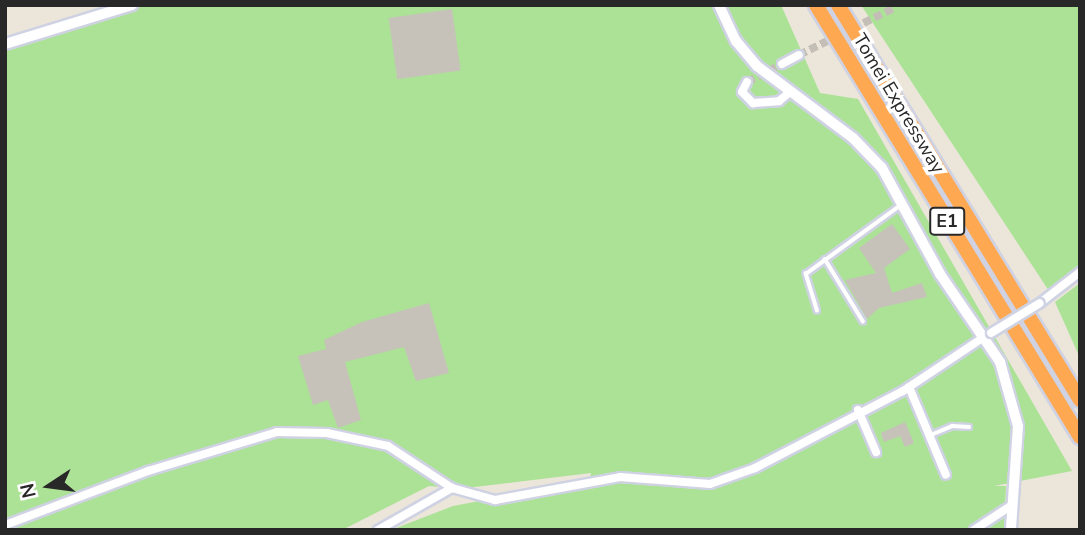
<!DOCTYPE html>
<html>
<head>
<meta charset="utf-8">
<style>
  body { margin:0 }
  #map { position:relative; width:1085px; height:535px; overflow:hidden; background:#ebe5da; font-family:"Nunito Sans",sans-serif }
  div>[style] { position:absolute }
  .green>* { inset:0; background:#abe296 }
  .building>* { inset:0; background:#c6c2ba; transform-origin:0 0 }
  .minor-tunnel>* { height:8px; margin-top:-4px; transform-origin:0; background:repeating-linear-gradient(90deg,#c4bfb6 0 8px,transparent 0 12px) }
  .roads { filter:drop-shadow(2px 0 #cfd2e2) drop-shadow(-2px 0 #cfd2e2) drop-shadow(0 2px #cfd2e2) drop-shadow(0 -2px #cfd2e2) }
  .service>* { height:3.5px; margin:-1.75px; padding:0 1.75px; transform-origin:1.75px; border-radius:1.75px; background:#fff }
  .minor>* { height:8px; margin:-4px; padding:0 4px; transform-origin:4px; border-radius:4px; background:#fff }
  .tertiary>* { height:10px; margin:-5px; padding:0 5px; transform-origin:5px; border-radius:5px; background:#fff }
  .motorway>* { height:14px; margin:-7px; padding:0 7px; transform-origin:7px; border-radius:7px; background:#fea852 }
  .bridges { filter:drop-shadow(2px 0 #cfd2e2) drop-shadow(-2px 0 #cfd2e2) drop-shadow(0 2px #cfd2e2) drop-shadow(0 -2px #cfd2e2) }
  .minor-bridge>* { height:8px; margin:-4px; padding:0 4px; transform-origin:4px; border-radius:4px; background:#fff }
  span { translate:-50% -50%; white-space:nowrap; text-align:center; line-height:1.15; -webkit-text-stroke:7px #fff; paint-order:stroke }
  .shield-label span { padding:2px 5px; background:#fff; border:2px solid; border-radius:5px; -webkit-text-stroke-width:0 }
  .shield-label { font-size:18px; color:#282828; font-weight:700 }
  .street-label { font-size:19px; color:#282828 }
  .frame { position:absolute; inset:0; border:7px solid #282828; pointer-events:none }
  .north { position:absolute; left:14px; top:451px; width:70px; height:70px; -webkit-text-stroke:5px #fff; paint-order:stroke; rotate:257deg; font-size:19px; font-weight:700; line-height:28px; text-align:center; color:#282828 }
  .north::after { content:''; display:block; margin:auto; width:24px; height:32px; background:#282828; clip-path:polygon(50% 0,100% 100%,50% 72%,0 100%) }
</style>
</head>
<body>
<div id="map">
  <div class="green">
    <i style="clip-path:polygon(119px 5px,781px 5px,820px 93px,858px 99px,1072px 471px,994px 486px,1006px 486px,1004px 530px,391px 530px,453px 506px,590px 480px,591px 473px,458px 489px,429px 486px,342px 530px,5px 530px,5px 51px)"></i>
    <i style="clip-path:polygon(861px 5px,1080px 5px,1080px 276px,1049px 291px)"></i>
    <i style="clip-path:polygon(1080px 283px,1080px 358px,1055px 302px)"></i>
  </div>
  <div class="building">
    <i style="left:452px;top:9px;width:62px;height:64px;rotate:82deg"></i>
    <i style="clip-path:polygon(892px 224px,910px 249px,884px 268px,892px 293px,922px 283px,927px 297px,879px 308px,867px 319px,845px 280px,876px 273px,859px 248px)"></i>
    <i style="clip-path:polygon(429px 303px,449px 373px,416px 381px,404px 347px,345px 362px,361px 420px,338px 428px,328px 400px,313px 405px,298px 356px,326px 349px,324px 340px,362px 322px)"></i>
    <i style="clip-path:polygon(905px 422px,914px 443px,905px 447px,900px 436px,884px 442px,881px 433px)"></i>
  </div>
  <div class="minor-tunnel">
    <i style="left:799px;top:55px;width:106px;rotate:-26.3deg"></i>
    <i style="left:747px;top:82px;width:39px;rotate:-27deg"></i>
  </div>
  <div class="roads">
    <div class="service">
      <i style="left:825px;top:259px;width:73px;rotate:58.5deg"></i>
      <i style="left:817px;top:311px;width:39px;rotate:-107deg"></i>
      <i style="left:806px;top:274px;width:117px;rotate:-36deg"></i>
      <i style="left:931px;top:435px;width:23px;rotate:-23deg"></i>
      <i style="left:952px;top:426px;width:17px;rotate:3deg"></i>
    </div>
    <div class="minor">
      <i style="left:782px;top:64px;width:19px;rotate:-28deg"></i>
      <i style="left:747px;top:82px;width:11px;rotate:117deg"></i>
      <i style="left:742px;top:92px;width:16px;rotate:45deg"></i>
      <i style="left:753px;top:103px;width:26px;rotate:-4deg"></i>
      <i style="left:779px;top:101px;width:14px;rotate:-39deg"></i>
      <i style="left:1040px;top:303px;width:51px;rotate:-37.8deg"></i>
      <i style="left:909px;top:387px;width:95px;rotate:67.2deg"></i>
      <i style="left:858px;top:410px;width:46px;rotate:66.8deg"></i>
      <i style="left:5px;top:525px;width:153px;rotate:-20.7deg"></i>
      <i style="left:148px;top:471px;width:135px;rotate:-16.8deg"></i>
      <i style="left:277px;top:432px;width:50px;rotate:1.1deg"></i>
      <i style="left:327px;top:433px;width:62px;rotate:12deg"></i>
      <i style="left:388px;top:446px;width:77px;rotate:33.3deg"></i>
      <i style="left:452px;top:488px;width:45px;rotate:15.6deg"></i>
      <i style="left:495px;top:500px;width:127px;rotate:-10.4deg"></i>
      <i style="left:620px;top:477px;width:90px;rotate:4.4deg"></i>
      <i style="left:710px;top:484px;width:48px;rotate:-19.6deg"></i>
      <i style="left:755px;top:468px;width:167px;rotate:-27.5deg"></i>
      <i style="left:903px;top:391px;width:101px;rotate:-33.7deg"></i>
      <i style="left:378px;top:530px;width:85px;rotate:-29.6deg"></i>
      <i style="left:974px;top:530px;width:45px;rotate:-33.3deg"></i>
    </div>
    <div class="tertiary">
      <i style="left:719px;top:5px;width:40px;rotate:65deg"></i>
      <i style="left:736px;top:41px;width:33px;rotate:50deg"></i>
      <i style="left:757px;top:66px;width:120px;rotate:36.9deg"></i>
      <i style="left:853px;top:138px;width:42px;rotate:46deg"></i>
      <i style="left:882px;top:168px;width:121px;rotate:61.3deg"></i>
      <i style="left:940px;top:274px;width:107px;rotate:55.7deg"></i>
      <i style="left:1000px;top:362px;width:66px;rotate:74.3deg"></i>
      <i style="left:1018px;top:426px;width:104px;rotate:93.9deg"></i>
      <i style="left:5px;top:44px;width:133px;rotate:-17.1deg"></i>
    </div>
    <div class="motorway">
      <i style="left:816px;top:5px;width:506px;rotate:58.57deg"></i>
      <i style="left:838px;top:5px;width:463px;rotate:58.5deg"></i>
    </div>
  </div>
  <div class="bridges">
    <div class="minor-bridge">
      <i style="left:991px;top:333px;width:57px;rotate:-31.5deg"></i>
    </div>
  </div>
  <div class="shield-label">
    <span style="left:947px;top:221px">E1</span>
  </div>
  <div class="street-label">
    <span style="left:898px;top:104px;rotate:59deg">Tomei Expressway</span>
  </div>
  <div class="frame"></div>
  <div class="north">N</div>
</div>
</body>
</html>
